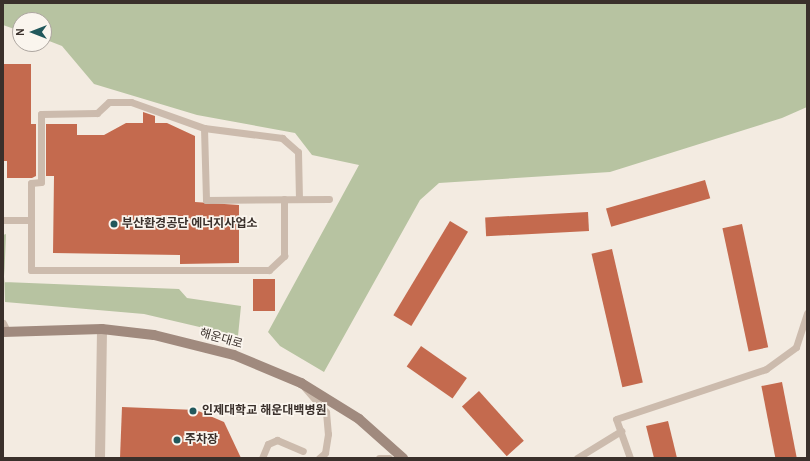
<!DOCTYPE html>
<html>
<head>
<meta charset="utf-8">
<style>
  body { margin:0 }
  #map { position:relative; width:810px; height:461px; overflow:hidden; background:#f3ebe1; font-family:Karla,"Noto Sans KR",sans-serif }
  div>[style] { position:absolute }
  .green>* { inset:0; background:#b7c3a1 }
  .building>* { inset:0; background:#c46a4e; transform-origin:0 0 }
  .lane>* { height:7px; margin:-3.5px; padding:0 3.5px; transform-origin:3.5px; border-radius:3.5px; background:#ccbbad }
  .street>* { height:10px; margin:-5px; padding:0 5px; transform-origin:5px; border-radius:5px; background:#ccbbad }
  .secondary>* { height:10px; margin:-5px; padding:0 5px; transform-origin:5px; border-radius:5px; background:#a08a7e }
  .dots>* { width:11px; height:11px; translate:-50% -50%; box-sizing:border-box; border:2px solid #faf5ee; border-radius:50% }
  span { translate:-50% -50%; white-space:nowrap; text-align:center; line-height:1.15; -webkit-text-stroke:3.5px #faf5ee; paint-order:stroke }
  .poi-label { font-size:12px; color:#3a302b; font-weight:700 }
  .left { translate:0 -50%; text-align:left }
  .street-label { font-size:12px; color:#3a302b }
  .frame { position:absolute; inset:0; border:4px solid #3a302b; pointer-events:none }
  .north { position:absolute; left:12px; top:12px; width:40px; height:40px; box-sizing:border-box; background:#faf5ee; border:1px solid #ada6a0; border-radius:50%; rotate:270deg; font-size:11px; font-weight:700; line-height:16px; text-align:center; color:#3a302b }
  .north::after { content:''; display:block; margin:auto; width:14px; height:18px; background:#21585c; clip-path:polygon(50% 0,100% 100%,50% 72%,0 100%) }
</style>
</head>
<body>
<div id="map">
  <div class="green">
    <i style="clip-path:polygon(3px 3px,807px 3px,807px 107px,782px 118px,610px 172px,439px 183px,420px 200px,324px 372px,280px 346px,268px 332px,359px 165px,312px 155px,295px 133px,197px 115px,94px 84px,62px 46px,44px 39px,44px 20px,20px 20px,20px 31px,3px 25px)"></i>
    <i style="clip-path:polygon(6px 234px,4px 282px,179px 289px,187px 298px,241px 306px,238px 336px,144px 314px,5px 302px,3px 235px)"></i>
  </div>
  <div class="building">
    <i style="clip-path:polygon(3px 64px,31px 64px,31px 124px,36px 124px,36px 176px,32px 178px,7px 178px,7px 161px,3px 161px)"></i>
    <i style="clip-path:polygon(143px 112px,155px 116px,155px 123px,167px 123px,195px 136px,195px 202px,239px 205px,239px 263px,180px 264px,180px 255px,53px 253px,54px 176px,46px 176px,46px 124px,77px 124px,77px 135px,104px 135px,126px 123px,143px 123px)"></i>
    <i style="left:705px;top:180px;width:19px;height:103px;rotate:74deg"></i>
    <i style="left:588px;top:212px;width:19px;height:103px;rotate:87deg"></i>
    <i style="left:450px;top:221px;width:21px;height:110px;rotate:31deg"></i>
    <i style="left:742px;top:224px;width:126px;height:20px;rotate:78deg"></i>
    <i style="left:612px;top:249px;width:137px;height:21px;rotate:77deg"></i>
    <i style="left:275px;top:279px;width:32px;height:22px;rotate:90deg"></i>
    <i style="left:421px;top:346px;width:56px;height:25px;rotate:35deg"></i>
    <i style="left:782px;top:382px;width:77px;height:21px;rotate:79deg"></i>
    <i style="left:479px;top:391px;width:67px;height:23px;rotate:48deg"></i>
    <i style="clip-path:polygon(122px 407px,196px 410px,224px 422px,241px 458px,120px 458px)"></i>
    <i style="clip-path:polygon(668px 421px,677px 458px,654px 458px,646px 426px)"></i>
  </div>
  <div class="lane">
    <i style="left:204px;top:128px;width:79px;rotate:7.3deg"></i>
    <i style="left:282px;top:138px;width:21px;rotate:41deg"></i>
    <i style="left:298px;top:152px;width:47px;rotate:88.8deg"></i>
    <i style="left:3px;top:220px;width:28px"></i>
    <i style="left:31px;top:220px;width:37px;rotate:-90deg"></i>
    <i style="left:31px;top:183px;width:10px;rotate:-6deg"></i>
    <i style="left:41px;top:182px;width:68px;rotate:-90deg"></i>
    <i style="left:41px;top:114px;width:56px;rotate:-1deg"></i>
    <i style="left:97px;top:113px;width:16px;rotate:-43deg"></i>
    <i style="left:109px;top:102px;width:22px"></i>
    <i style="left:131px;top:102px;width:77px;rotate:19.6deg"></i>
    <i style="left:204px;top:128px;width:72px;rotate:88.4deg"></i>
    <i style="left:206px;top:200px;width:123px;rotate:-0.5deg"></i>
    <i style="left:31px;top:220px;width:50px;rotate:90deg"></i>
    <i style="left:31px;top:270px;width:238px"></i>
    <i style="left:269px;top:270px;width:21px;rotate:-43deg"></i>
    <i style="left:284px;top:256px;width:57px;rotate:-90deg"></i>
    <i style="left:3px;top:323px;width:9px;rotate:63deg"></i>
    <i style="left:305px;top:388px;width:32px;rotate:49deg"></i>
    <i style="left:326px;top:412px;width:22px;rotate:85deg"></i>
    <i style="left:328px;top:434px;width:19px;rotate:99deg"></i>
    <i style="left:325px;top:453px;width:8px;rotate:140deg"></i>
    <i style="left:262px;top:458px;width:15px;rotate:-67deg"></i>
    <i style="left:268px;top:444px;width:10px;rotate:-24deg"></i>
    <i style="left:277px;top:440px;width:28px;rotate:23deg"></i>
    <i style="left:379px;top:458px;width:10px"></i>
    <i style="left:577px;top:458px;width:52px;rotate:-31.5deg"></i>
    <i style="left:630px;top:458px;width:41px;rotate:-109.7deg"></i>
    <i style="left:616px;top:419px;width:158px;rotate:-18.4deg"></i>
    <i style="left:766px;top:369px;width:37px;rotate:-36deg"></i>
    <i style="left:796px;top:347px;width:36px;rotate:-72deg"></i>
  </div>
  <div class="street">
    <i style="left:100px;top:458px;width:129px;rotate:-89.1deg"></i>
  </div>
  <div class="secondary">
    <i style="left:3px;top:332px;width:99px;rotate:-1.7deg"></i>
    <i style="left:102px;top:329px;width:52px;rotate:6.6deg"></i>
    <i style="left:154px;top:335px;width:82px;rotate:14deg"></i>
    <i style="left:234px;top:355px;width:73px;rotate:22.7deg"></i>
    <i style="left:301px;top:383px;width:68px;rotate:31.8deg"></i>
    <i style="left:359px;top:419px;width:59px;rotate:41.6deg"></i>
  </div>
  <div class="dots">
    <i style="left:114px;top:224px;background:#21585c"></i>
    <i style="left:193px;top:411px;background:#21585c"></i>
    <i style="left:177px;top:440px;background:#21585c"></i>
  </div>
  <div class="poi-label">
    <span class="left" style="left:122px;top:224px">부산환경공단 에너지사업소</span>
    <span class="left" style="left:202px;top:411px">인제대학교 해운대백병원</span>
    <span class="left" style="left:185px;top:440px">주차장</span>
  </div>
  <div class="street-label">
    <span style="left:221px;top:339px;rotate:16deg">해운대로</span>
  </div>
  <div class="frame"></div>
  <div class="north">N</div>
</div>
</body>
</html>
